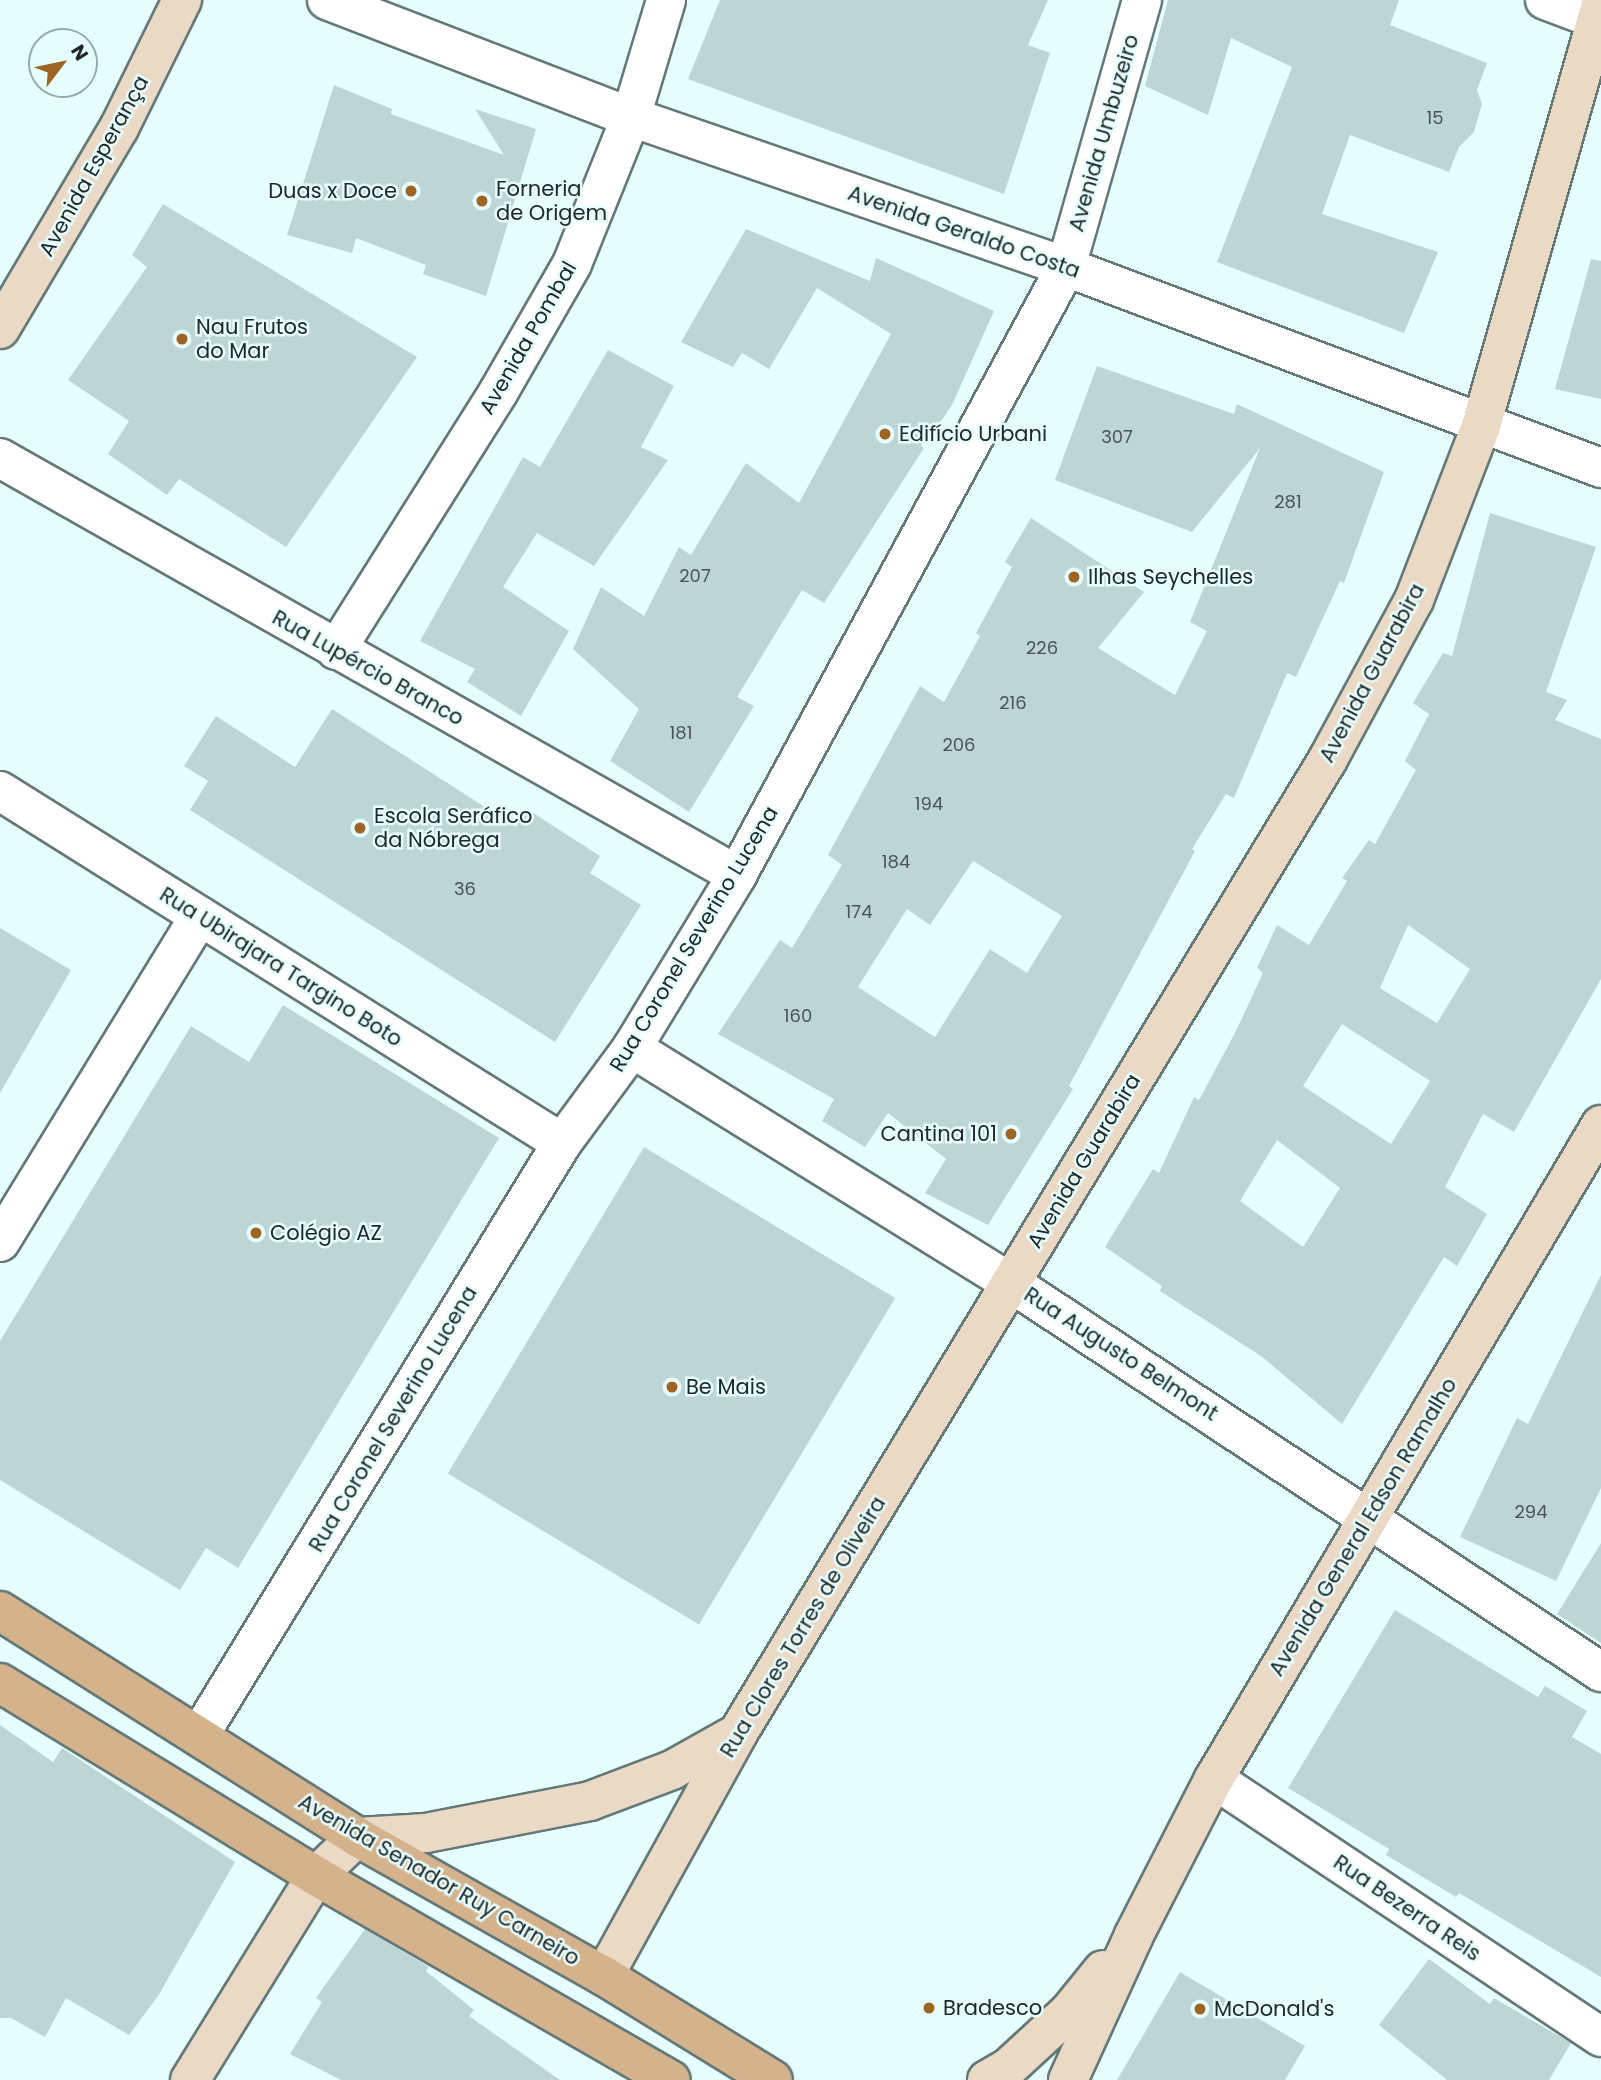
<!DOCTYPE html>
<html>
<head>
<meta charset="utf-8">
<style>
  body { margin:0 }
  #map { position:relative; width:1601px; height:2080px; overflow:hidden; background:#e7fefe; font-family:Poppins,sans-serif }
  div>[style] { position:absolute }
  .building>* { inset:0; background:#bed5d5; transform-origin:0 0 }
  .roads { filter:drop-shadow(2px 0 #647878) drop-shadow(-2px 0 #647878) drop-shadow(0 2px #647878) drop-shadow(0 -2px #647878) }
  .street>* { height:38px; margin:-19px; padding:0 19px; transform-origin:19px; border-radius:19px; background:#fff }
  .secondary>* { height:38px; margin:-19px; padding:0 19px; transform-origin:19px; border-radius:19px; background:#ead9c5 }
  .primary>* { height:38px; margin:-19px; padding:0 19px; transform-origin:19px; border-radius:19px; background:#d4b28b }
  .dots>* { width:19px; height:19px; translate:-50% -50%; box-sizing:border-box; border:4px solid #e7fefe; border-radius:50% }
  span { translate:-50% -50%; white-space:nowrap; text-align:center; line-height:1.15; -webkit-text-stroke:5px #e7fefe; paint-order:stroke }
  .number-label { font-size:18px; color:#485454 }
  .number-label span { -webkit-text-stroke-width:0 }
  .street-label { font-size:21px; color:#202929 }
  .poi-label { font-size:21px; color:#202929 }
  .left { translate:0 -50%; text-align:left }
  .right { translate:-100% -50%; text-align:right }
  .north { position:absolute; left:28px; top:28px; width:70px; height:70px; box-sizing:border-box; background:#e7fefe; border:2px solid #97a9a9; border-radius:50%; rotate:58deg; font-size:19px; font-weight:700; line-height:28px; text-align:center; color:#202929 }
  .north::after { content:''; display:block; margin:auto; width:24px; height:32px; background:#9d6521; clip-path:polygon(50% 0,100% 100%,50% 72%,0 100%) }
</style>
</head>
<body>
<div id="map">
  <div class="building">
    <i style="clip-path:polygon(720px 0,1048px 0,1028px 45px,1050px 53px,1004px 194px,688px 79px)"></i>
    <i style="clip-path:polygon(1168px 0,1399px 0,1390px 25px,1487px 63px,1477px 90px,1482px 104px,1474px 132px,1459px 147px,1449px 172px,1350px 135px,1322px 214px,1438px 252px,1404px 333px,1217px 262px,1292px 67px,1231px 38px,1208px 115px,1145px 86px)"></i>
    <i style="clip-path:polygon(334px 85px,392px 109px,391px 114px,504px 155px,475px 109px,536px 129px,486px 296px,423px 274px,426px 265px,356px 238px,352px 253px,287px 235px)"></i>
    <i style="clip-path:polygon(163px 204px,417px 357px,286px 547px,179px 479px,167px 495px,108px 454px,129px 421px,68px 380px,147px 267px,132px 255px)"></i>
    <i style="clip-path:polygon(746px 229px,870px 281px,876px 258px,994px 311px,952px 405px,933px 433px,928px 431px,921px 446px,924px 448px,824px 603px,802px 590px,737px 697px,754px 706px,689px 812px,610px 761px,639px 709px,573px 649px,601px 587px,644px 616px,679px 547px,691px 555px,746px 463px,799px 503px,891px 334px,817px 288px,769px 369px,742px 353px,733px 367px,681px 342px)"></i>
    <i style="clip-path:polygon(1591px 259px,1601px 261px,1601px 399px,1555px 389px)"></i>
    <i style="clip-path:polygon(608px 350px,674px 386px,641px 447px,668px 460px,594px 566px,537px 533px,503px 587px,569px 631px,521px 716px,467px 682px,475px 669px,420px 641px,523px 457px,540px 467px)"></i>
    <i style="clip-path:polygon(evenodd,1097px 366px,1234px 414px,1237px 404px,1384px 472px,1344px 583px,1340px 581px,1296px 677px,1287px 673px,1234px 798px,1226px 794px,1192px 849px,1195px 851px,1069px 1086px,1073px 1089px,988px 1225px,925px 1193px,946px 1159px,888px 1113px,865px 1147px,822px 1121px,834px 1099px,718px 1034px,780px 940px,792px 948px,842px 865px,828px 855px,920px 686px,944px 702px,980px 636px,976px 633px,1012px 567px,1005px 562px,1031px 518px,1144px 592px,1098px 648px,1175px 695px,1207px 631px,1190px 622px,1260px 448px,1192px 532px,1055px 480px,1097px 366px,973px 861px,1062px 916px,1027px 973px,990px 949px,935px 1037px,858px 987px,907px 909px,930px 925px,973px 861px)"></i>
    <i style="clip-path:polygon(evenodd,1490px 513px,1596px 547px,1546px 692px,1567px 700px,1555px 720px,1601px 739px,1601px 979px,1514px 1132px,1483px 1114px,1445px 1187px,1487px 1214px,1457px 1266px,1444px 1257px,1342px 1424px,1261px 1356px,1160px 1291px,1162px 1286px,1105px 1247px,1153px 1169px,1159px 1173px,1194px 1097px,1199px 1100px,1235px 1033px,1263px 973px,1257px 968px,1277px 925px,1309px 945px,1347px 881px,1342px 878px,1369px 840px,1375px 844px,1416px 770px,1405px 761px,1429px 714px,1413px 703px,1443px 653px,1452px 656px,1490px 513px,1408px 925px,1470px 969px,1437px 1023px,1380px 988px,1408px 925px,1490px 513px,1342px 1024px,1430px 1081px,1391px 1144px,1303px 1086px,1342px 1024px,1490px 513px,1277px 1140px,1340px 1188px,1303px 1247px,1240px 1201px,1277px 1140px)"></i>
    <i style="clip-path:polygon(332px 709px,516px 827px,527px 809px,600px 856px,590px 873px,641px 905px,555px 1042px,190px 810px,208px 781px,184px 766px,216px 716px,295px 767px)"></i>
    <i style="clip-path:polygon(0 928px,71px 970px,0 1093px)"></i>
    <i style="clip-path:polygon(283px 1005px,499px 1138px,238px 1568px,206px 1548px,180px 1590px,0 1480px,0 1341px,191px 1026px,249px 1062px)"></i>
    <i style="left:644px;top:1147px;width:293px;height:381px;rotate:31deg"></i>
    <i style="clip-path:polygon(1601px 1275px,1601px 1488px,1556px 1581px,1460px 1537px,1517px 1418px,1528px 1424px)"></i>
    <i style="clip-path:polygon(1601px 1543px,1601px 1643px,1557px 1614px)"></i>
    <i style="clip-path:polygon(1395px 1610px,1538px 1697px,1545px 1686px,1587px 1711px,1572px 1737px,1601px 1754px,1601px 1977px,1459px 1893px,1456px 1897px,1386px 1855px,1389px 1849px,1288px 1788px)"></i>
    <i style="clip-path:polygon(0 1725px,53px 1762px,62px 1748px,235px 1862px,158px 1996px,129px 2035px,66px 1998px,45px 2037px,11px 2018px,0 2018px)"></i>
    <i style="clip-path:polygon(365px 1929px,429px 1967px,426px 1971px,474px 2010px,469px 2016px,560px 2080px,341px 2080px,290px 2054px,322px 2002px,316px 1998px)"></i>
    <i style="clip-path:polygon(1429px 1959px,1490px 2004px,1494px 1998px,1571px 2043px,1549px 2080px,1447px 2080px,1379px 2025px)"></i>
    <i style="clip-path:polygon(1180px 1972px,1305px 2046px,1285px 2080px,1117px 2080px)"></i>
  </div>
  <div class="roads">
    <div class="street">
      <i style="left:327px;top:0;width:326px;rotate:21.1deg"></i>
      <i style="left:631px;top:117px;width:460px;rotate:19deg"></i>
      <i style="left:1066px;top:267px;width:572px;rotate:20.59deg"></i>
      <i style="left:1545px;top:0;width:60px;rotate:20.6deg"></i>
      <i style="left:0;top:458px;width:847px;rotate:29.5deg"></i>
      <i style="left:336px;top:650px;width:306px;rotate:-57.8deg"></i>
      <i style="left:499px;top:391px;width:146px;rotate:-60.1deg"></i>
      <i style="left:572px;top:264px;width:158px;rotate:-68.1deg"></i>
      <i style="left:631px;top:117px;width:122px;rotate:-73.3deg"></i>
      <i style="left:0;top:791px;width:663px;rotate:32.06deg"></i>
      <i style="left:632px;top:1048px;width:446px;rotate:31.8deg"></i>
      <i style="left:1011px;top:1283px;width:707px;rotate:33.4deg"></i>
      <i style="left:0;top:1242px;width:382px;rotate:-58.5deg"></i>
      <i style="left:200px;top:1734px;width:693px;rotate:-58.51deg"></i>
      <i style="left:562px;top:1143px;width:118px;rotate:-53.6deg"></i>
      <i style="left:632px;top:1048px;width:202px;rotate:-58.7deg"></i>
      <i style="left:737px;top:875px;width:691px;rotate:-61.58deg"></i>
      <i style="left:1066px;top:267px;width:278px;rotate:-74.1deg"></i>
      <i style="left:1214px;top:1779px;width:465px;rotate:33.7deg"></i>
    </div>
    <div class="secondary">
      <i style="left:0;top:329px;width:234px;rotate:-59.4deg"></i>
      <i style="left:119px;top:128px;width:143px;rotate:-63.8deg"></i>
      <i style="left:604px;top:1976px;width:277px;rotate:-61.1deg"></i>
      <i style="left:738px;top:1733px;width:1139px;rotate:-58.79deg"></i>
      <i style="left:1328px;top:759px;width:181px;rotate:-61.6deg"></i>
      <i style="left:1414px;top:600px;width:186px;rotate:-68.9deg"></i>
      <i style="left:1481px;top:426px;width:439px;rotate:-74.1deg"></i>
      <i style="left:190px;top:2080px;width:240px;rotate:-58.3deg"></i>
      <i style="left:316px;top:1876px;width:57px;rotate:-43.6deg"></i>
      <i style="left:357px;top:1837px;width:69px;rotate:-3.3deg"></i>
      <i style="left:426px;top:1833px;width:167px;rotate:-11deg"></i>
      <i style="left:590px;top:1801px;width:88px;rotate:-20.7deg"></i>
      <i style="left:672px;top:1770px;width:76px;rotate:-29.3deg"></i>
      <i style="left:987px;top:2080px;width:24px;rotate:-30deg"></i>
      <i style="left:1008px;top:2068px;width:83px;rotate:-42.6deg"></i>
      <i style="left:1069px;top:2012px;width:54px;rotate:-51deg"></i>
      <i style="left:1068px;top:2080px;width:159px;rotate:-65.5deg"></i>
      <i style="left:1134px;top:1935px;width:175px;rotate:-62.9deg"></i>
      <i style="left:1214px;top:1779px;width:760px;rotate:-59.39deg"></i>
    </div>
    <div class="primary">
      <i style="left:0;top:1611px;width:423px;rotate:32.3deg"></i>
      <i style="left:357px;top:1837px;width:283px;rotate:29.4deg"></i>
      <i style="left:604px;top:1976px;width:198px;rotate:31.6deg"></i>
      <i style="left:0;top:1683px;width:370px;rotate:31.4deg"></i>
      <i style="left:316px;top:1876px;width:409px;rotate:29.9deg"></i>
    </div>
  </div>
  <div class="dots">
    <i style="left:411px;top:191px;background:#9d6521"></i>
    <i style="left:482px;top:201px;background:#9d6521"></i>
    <i style="left:182px;top:339px;background:#9d6521"></i>
    <i style="left:885px;top:434px;background:#9d6521"></i>
    <i style="left:1074px;top:577px;background:#9d6521"></i>
    <i style="left:360px;top:828px;background:#9d6521"></i>
    <i style="left:1011px;top:1134px;background:#9d6521"></i>
    <i style="left:256px;top:1233px;background:#9d6521"></i>
    <i style="left:672px;top:1387px;background:#9d6521"></i>
    <i style="left:929px;top:2008px;background:#9d6521"></i>
    <i style="left:1200px;top:2009px;background:#9d6521"></i>
  </div>
  <div class="number-label">
    <span style="left:1435px;top:118px">15</span>
    <span style="left:1117px;top:437px">307</span>
    <span style="left:1288px;top:502px">281</span>
    <span style="left:695px;top:576px">207</span>
    <span style="left:1042px;top:648px">226</span>
    <span style="left:1013px;top:703px">216</span>
    <span style="left:681px;top:733px">181</span>
    <span style="left:959px;top:745px">206</span>
    <span style="left:929px;top:804px">194</span>
    <span style="left:896px;top:862px">184</span>
    <span style="left:465px;top:889px">36</span>
    <span style="left:859px;top:912px">174</span>
    <span style="left:798px;top:1016px">160</span>
    <span style="left:1531px;top:1512px">294</span>
  </div>
  <div class="street-label">
    <span style="left:1104px;top:133px;rotate:-74deg">Avenida Umbuzeiro</span>
    <span style="left:94px;top:166px;rotate:-61deg">Avenida Esperança</span>
    <span style="left:964px;top:232px;rotate:19deg">Avenida Geraldo Costa</span>
    <span style="left:528px;top:338px;rotate:-60deg">Avenida Pombal</span>
    <span style="left:368px;top:668px;rotate:29deg">Rua Lupércio Branco</span>
    <span style="left:1372px;top:673px;rotate:-62deg">Avenida Guarabira</span>
    <span style="left:694px;top:939px;rotate:-59deg">Rua Coronel Severino Lucena</span>
    <span style="left:281px;top:967px;rotate:32deg">Rua Ubirajara Targino Boto</span>
    <span style="left:1084px;top:1161px;rotate:-59deg">Avenida Guarabira</span>
    <span style="left:1121px;top:1354px;rotate:33deg">Rua Augusto Belmont</span>
    <span style="left:393px;top:1419px;rotate:-59deg">Rua Coronel Severino Lucena</span>
    <span style="left:1363px;top:1527px;rotate:-59deg">Avenida General Edson Ramalho</span>
    <span style="left:803px;top:1627px;rotate:-59deg">Rua Clores Torres de Oliveira</span>
    <span style="left:439px;top:1880px;rotate:30deg">Avenida Senador Ruy Carneiro</span>
    <span style="left:1407px;top:1908px;rotate:34deg">Rua Bezerra Reis</span>
  </div>
  <div class="poi-label">
    <span class="left" style="left:496px;top:201px">Forneria<br>de Origem</span>
    <span class="right" style="left:397px;top:191px">Duas x Doce</span>
    <span class="left" style="left:196px;top:339px">Nau Frutos<br>do Mar</span>
    <span class="left" style="left:899px;top:434px">Edifício Urbani</span>
    <span class="left" style="left:1088px;top:577px">Ilhas Seychelles</span>
    <span class="left" style="left:374px;top:828px">Escola Seráfico<br>da Nóbrega</span>
    <span class="right" style="left:997px;top:1134px">Cantina 101</span>
    <span class="left" style="left:270px;top:1233px">Colégio AZ</span>
    <span class="left" style="left:686px;top:1387px">Be Mais</span>
    <span class="left" style="left:943px;top:2008px">Bradesco</span>
    <span class="left" style="left:1214px;top:2009px">McDonald's</span>
  </div>
  <div class="north">N</div>
</div>
</body>
</html>
